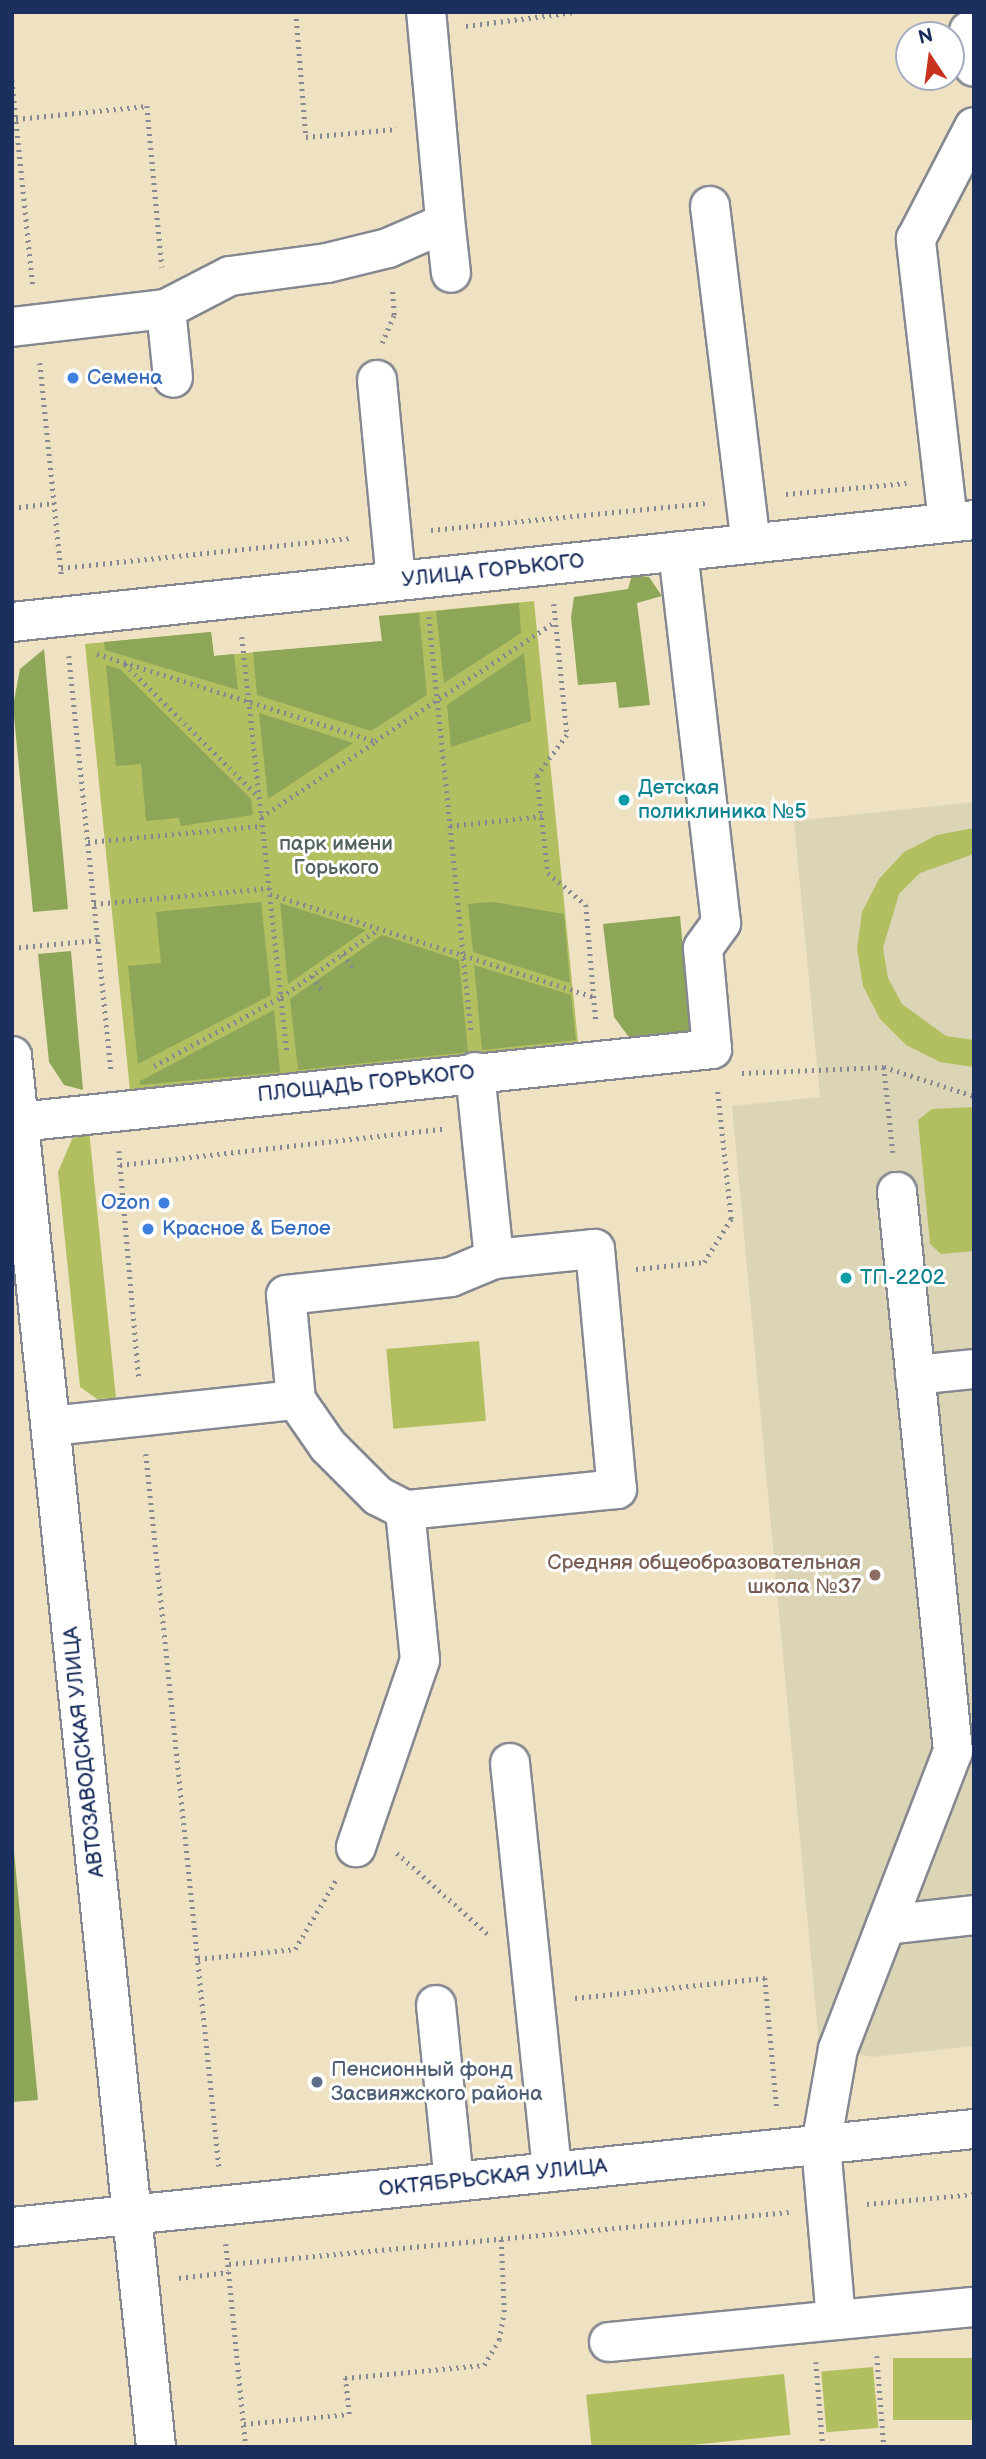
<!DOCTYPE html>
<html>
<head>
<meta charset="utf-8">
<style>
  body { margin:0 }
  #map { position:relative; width:986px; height:2459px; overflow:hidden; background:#efe2c3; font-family:"Balsamiq Sans",sans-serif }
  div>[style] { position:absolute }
  .built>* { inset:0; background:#dbd5b6 }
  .green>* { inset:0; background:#b2bf61; transform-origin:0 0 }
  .forest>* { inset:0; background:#8da657 }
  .path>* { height:4.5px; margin-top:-2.25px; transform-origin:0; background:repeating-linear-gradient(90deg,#858890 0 2px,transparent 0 7px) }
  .roads { filter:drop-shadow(2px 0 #858890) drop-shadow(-2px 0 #858890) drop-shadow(0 2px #858890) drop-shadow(0 -2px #858890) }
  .minor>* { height:38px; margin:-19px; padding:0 19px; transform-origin:19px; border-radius:19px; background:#fff }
  .dots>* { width:19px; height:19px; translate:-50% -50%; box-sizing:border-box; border:4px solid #fff; border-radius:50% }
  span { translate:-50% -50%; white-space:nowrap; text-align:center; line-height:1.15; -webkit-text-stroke:6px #fff; paint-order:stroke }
  .shop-label { font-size:21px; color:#366cbe }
  .left { translate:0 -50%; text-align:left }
  .right { translate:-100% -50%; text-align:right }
  .street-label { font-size:21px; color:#1b2f5e }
  .culture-label { font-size:21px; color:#0d838f }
  .park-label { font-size:21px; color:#50615f }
  .education-label { font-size:21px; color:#785e54 }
  .service-label { font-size:21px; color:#4e5e75 }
  .frame { position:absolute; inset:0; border:14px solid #1b2f5e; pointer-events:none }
  .north { position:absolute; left:895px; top:21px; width:70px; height:70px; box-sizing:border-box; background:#fff; border:2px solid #a4acbf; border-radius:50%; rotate:347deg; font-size:19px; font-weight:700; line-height:28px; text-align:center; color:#1b2f5e }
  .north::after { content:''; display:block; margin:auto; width:24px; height:32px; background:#c8321e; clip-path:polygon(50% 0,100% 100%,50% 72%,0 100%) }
</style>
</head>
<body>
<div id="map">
  <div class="built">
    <i style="clip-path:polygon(974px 802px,974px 2046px,872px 2057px,819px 2044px,732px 1106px,820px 1097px,794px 821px)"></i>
  </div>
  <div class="green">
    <i style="clip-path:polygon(534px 601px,578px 1042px,130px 1091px,85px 644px,211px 632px,214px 656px,382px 641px,379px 616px)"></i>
    <i style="clip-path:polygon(974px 828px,974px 854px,920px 873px,899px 894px,883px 948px,888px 978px,902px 1004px,946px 1036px,974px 1040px,974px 1067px,940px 1062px,906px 1045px,880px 1019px,863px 986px,857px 949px,862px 912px,879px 879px,904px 852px,937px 835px)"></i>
    <i style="clip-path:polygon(974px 1107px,974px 1251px,941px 1254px,930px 1244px,918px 1120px,932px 1109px)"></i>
    <i style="clip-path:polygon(89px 1130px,116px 1398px,97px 1399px,80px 1387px,58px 1172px,72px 1139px)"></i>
    <i style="left:479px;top:1341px;width:80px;height:93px;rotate:85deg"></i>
    <i style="left:974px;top:2358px;width:62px;height:81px;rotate:90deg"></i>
    <i style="left:873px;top:2367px;width:61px;height:52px;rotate:85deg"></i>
    <i style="left:784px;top:2374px;width:61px;height:199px;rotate:84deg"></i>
  </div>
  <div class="forest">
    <i style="clip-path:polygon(632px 575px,649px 577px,662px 596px,637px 603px,650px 705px,619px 708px,616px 682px,578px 685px,571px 617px,574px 597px,628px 589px)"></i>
    <i style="clip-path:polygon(519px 603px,521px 633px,444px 683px,436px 611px)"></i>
    <i style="clip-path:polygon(419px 613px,427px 695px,371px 731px,257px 695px,253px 652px,382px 641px,379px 616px)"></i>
    <i style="clip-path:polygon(211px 632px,214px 656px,234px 654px,238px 690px,105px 650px,104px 642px)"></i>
    <i style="clip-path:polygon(44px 649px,68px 909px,33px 912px,13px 706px,20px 669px)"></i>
    <i style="clip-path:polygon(524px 653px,531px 721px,451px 747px,447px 705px)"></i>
    <i style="clip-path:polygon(106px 665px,120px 669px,251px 799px,253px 815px,181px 826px,179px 818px,146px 821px,141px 764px,116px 766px)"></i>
    <i style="clip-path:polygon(259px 713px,353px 743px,268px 799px)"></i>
    <i style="clip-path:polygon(261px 902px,271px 995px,138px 1064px,128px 966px,161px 963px,156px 912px)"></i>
    <i style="clip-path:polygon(493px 902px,564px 914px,570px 983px,473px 952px,468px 904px)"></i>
    <i style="clip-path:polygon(280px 903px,366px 930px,288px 984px)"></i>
    <i style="clip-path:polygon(680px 916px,691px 1036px,631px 1040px,614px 1017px,603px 924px)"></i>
    <i style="clip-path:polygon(382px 935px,459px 960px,468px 1052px,298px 1070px,290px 999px)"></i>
    <i style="clip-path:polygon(71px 951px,83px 1090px,64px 1085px,49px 1062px,38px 954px)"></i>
    <i style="clip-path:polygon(474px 965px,571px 995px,576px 1040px,482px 1050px)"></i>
    <i style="clip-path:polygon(274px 1010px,280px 1072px,140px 1085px,140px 1081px)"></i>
    <i style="clip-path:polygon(12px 1831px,38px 2100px,12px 2102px)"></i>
  </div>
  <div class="path">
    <i style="left:296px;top:12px;width:125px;rotate:85.4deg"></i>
    <i style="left:306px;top:137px;width:91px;rotate:-5deg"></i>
    <i style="left:466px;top:26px;width:111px;rotate:-7.3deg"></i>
    <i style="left:12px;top:80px;width:206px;rotate:84.2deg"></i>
    <i style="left:16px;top:119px;width:132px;rotate:-5.7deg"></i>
    <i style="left:147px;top:106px;width:162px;rotate:84.7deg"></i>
    <i style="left:382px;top:343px;width:30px;rotate:-67deg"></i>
    <i style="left:394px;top:315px;width:27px;rotate:-94deg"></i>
    <i style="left:40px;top:363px;width:216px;rotate:84.2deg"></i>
    <i style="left:786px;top:494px;width:121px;rotate:-5.2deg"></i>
    <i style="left:12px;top:508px;width:42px;rotate:-6.8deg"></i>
    <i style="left:431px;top:530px;width:277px;rotate:-5.6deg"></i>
    <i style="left:61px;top:568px;width:293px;rotate:-5.9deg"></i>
    <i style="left:554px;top:604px;width:132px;rotate:84.3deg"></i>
    <i style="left:567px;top:735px;width:51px;rotate:126.2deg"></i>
    <i style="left:537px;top:776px;width:98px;rotate:83.5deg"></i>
    <i style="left:548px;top:873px;width:50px;rotate:40.1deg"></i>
    <i style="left:586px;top:905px;width:116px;rotate:85.1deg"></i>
    <i style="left:429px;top:617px;width:418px;rotate:84.2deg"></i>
    <i style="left:242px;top:637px;width:418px;rotate:83.8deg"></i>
    <i style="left:97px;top:654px;width:291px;rotate:17.4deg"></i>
    <i style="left:375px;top:741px;width:217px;rotate:-33.5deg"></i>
    <i style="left:69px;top:656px;width:418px;rotate:84.2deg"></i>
    <i style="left:125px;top:664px;width:187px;rotate:44.8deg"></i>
    <i style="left:261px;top:817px;width:136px;rotate:-33.3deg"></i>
    <i style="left:450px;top:826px;width:93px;rotate:-6.2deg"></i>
    <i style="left:88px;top:842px;width:175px;rotate:-5.3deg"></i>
    <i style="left:270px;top:894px;width:340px;rotate:17.6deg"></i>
    <i style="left:94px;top:904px;width:176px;rotate:-5.2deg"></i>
    <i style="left:12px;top:948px;width:86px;rotate:-5.3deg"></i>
    <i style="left:343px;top:954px;width:19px;rotate:54deg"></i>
    <i style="left:312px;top:976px;width:17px;rotate:54deg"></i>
    <i style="left:154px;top:1066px;width:145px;rotate:-28.5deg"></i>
    <i style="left:281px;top:997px;width:119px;rotate:-34.8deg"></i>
    <i style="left:884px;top:1067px;width:95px;rotate:17.9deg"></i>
    <i style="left:742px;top:1073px;width:142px;rotate:-2.4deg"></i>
    <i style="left:884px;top:1067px;width:86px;rotate:84deg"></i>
    <i style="left:119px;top:1151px;width:229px;rotate:85deg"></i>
    <i style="left:120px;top:1165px;width:325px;rotate:-6.4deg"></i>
    <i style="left:636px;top:1269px;width:68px;rotate:-5.9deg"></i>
    <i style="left:704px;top:1262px;width:51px;rotate:-57.9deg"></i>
    <i style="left:731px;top:1219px;width:132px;rotate:-96.1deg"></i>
    <i style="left:146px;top:1454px;width:716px;rotate:84.15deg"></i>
    <i style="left:397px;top:1853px;width:123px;rotate:41.7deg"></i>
    <i style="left:198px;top:1959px;width:98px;rotate:-5.9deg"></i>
    <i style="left:295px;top:1949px;width:80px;rotate:-59.3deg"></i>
    <i style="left:575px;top:1998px;width:191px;rotate:-6deg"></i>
    <i style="left:765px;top:1978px;width:132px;rotate:84.8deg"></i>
    <i style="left:867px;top:2204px;width:107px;rotate:-5.3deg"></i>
    <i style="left:226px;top:2244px;width:204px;rotate:84.4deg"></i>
    <i style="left:229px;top:2264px;width:562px;rotate:-5.31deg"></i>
    <i style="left:179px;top:2278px;width:50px;rotate:-6.8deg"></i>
    <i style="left:877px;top:2356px;width:91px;rotate:85.6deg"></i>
    <i style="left:816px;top:2362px;width:85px;rotate:85.3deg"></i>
    <i style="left:244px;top:2424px;width:105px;rotate:-5.4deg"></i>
    <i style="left:349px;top:2414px;width:36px;rotate:-96deg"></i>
    <i style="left:345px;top:2378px;width:140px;rotate:-5.3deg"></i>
    <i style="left:484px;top:2365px;width:29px;rotate:-59deg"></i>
    <i style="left:499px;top:2340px;width:28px;rotate:-80deg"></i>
    <i style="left:504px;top:2312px;width:73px;rotate:-92.4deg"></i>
  </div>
  <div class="roads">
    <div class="minor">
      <i style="left:969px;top:31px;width:36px;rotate:82deg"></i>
      <i style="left:710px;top:206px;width:339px;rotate:83.1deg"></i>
      <i style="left:445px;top:219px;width:54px;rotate:83.7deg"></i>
      <i style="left:166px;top:309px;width:69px;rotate:84.2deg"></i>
      <i style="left:12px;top:327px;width:155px;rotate:-6.7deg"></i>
      <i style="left:166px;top:309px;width:72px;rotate:-27.3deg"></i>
      <i style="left:230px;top:276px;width:98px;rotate:-7.6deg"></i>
      <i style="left:327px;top:263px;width:63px;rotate:-13.8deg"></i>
      <i style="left:388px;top:248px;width:52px;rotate:-23.6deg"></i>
      <i style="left:436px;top:227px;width:12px;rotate:-42deg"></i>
      <i style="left:445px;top:219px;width:208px;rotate:-95.2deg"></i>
      <i style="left:377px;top:380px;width:202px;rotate:84.6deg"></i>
      <i style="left:948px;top:522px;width:285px;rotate:-96.5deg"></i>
      <i style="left:916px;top:239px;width:126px;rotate:-62.6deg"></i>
      <i style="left:12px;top:622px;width:967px;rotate:-6.05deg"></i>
      <i style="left:12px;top:1056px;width:1398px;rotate:84.09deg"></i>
      <i style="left:475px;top:1072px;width:188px;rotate:84.2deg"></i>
      <i style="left:19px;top:1122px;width:697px;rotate:-6.01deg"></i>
      <i style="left:712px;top:1049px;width:101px;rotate:-95.1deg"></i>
      <i style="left:703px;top:948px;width:31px;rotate:-54deg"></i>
      <i style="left:721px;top:923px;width:374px;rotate:-96.6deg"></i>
      <i style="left:915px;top:1375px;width:59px;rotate:-5.8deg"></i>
      <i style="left:296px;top:1400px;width:105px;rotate:-95.4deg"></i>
      <i style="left:286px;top:1295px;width:166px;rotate:-6.2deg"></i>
      <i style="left:451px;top:1277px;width:47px;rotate:-22.7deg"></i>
      <i style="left:494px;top:1259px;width:101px;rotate:-5.7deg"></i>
      <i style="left:595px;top:1249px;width:241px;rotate:84.8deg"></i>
      <i style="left:617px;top:1489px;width:213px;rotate:174.3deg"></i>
      <i style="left:405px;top:1510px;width:151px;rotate:84.3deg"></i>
      <i style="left:420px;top:1660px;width:198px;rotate:108.9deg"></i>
      <i style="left:51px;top:1426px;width:246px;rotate:-6.1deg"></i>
      <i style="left:296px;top:1400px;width:56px;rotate:55.2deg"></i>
      <i style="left:328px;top:1446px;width:71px;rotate:45deg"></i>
      <i style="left:378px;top:1496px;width:30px;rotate:27deg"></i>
      <i style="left:510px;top:1763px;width:411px;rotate:84.1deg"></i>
      <i style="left:886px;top:1925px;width:89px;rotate:-6.5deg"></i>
      <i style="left:436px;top:2005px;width:178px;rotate:84.2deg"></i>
      <i style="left:12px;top:2227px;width:967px;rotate:-5.82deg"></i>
      <i style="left:836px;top:2320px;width:176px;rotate:-94.9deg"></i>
      <i style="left:821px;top:2145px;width:97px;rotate:-80deg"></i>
      <i style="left:838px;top:2049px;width:319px;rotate:-68.9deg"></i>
      <i style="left:953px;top:1751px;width:562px;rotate:-95.72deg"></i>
      <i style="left:609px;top:2342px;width:367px;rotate:-5.5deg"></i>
    </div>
  </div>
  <div class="dots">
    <i style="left:73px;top:378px;background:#3f7fe0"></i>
    <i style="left:624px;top:800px;background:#0f9aa8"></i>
    <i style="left:164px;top:1203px;background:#3f7fe0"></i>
    <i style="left:148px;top:1229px;background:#3f7fe0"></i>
    <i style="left:846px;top:1278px;background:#0f9aa8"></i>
    <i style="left:875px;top:1575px;background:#8d6e63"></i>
    <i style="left:317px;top:2082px;background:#5c6f8a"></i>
  </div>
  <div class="shop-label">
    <span class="left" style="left:87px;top:378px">Семена</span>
    <span class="right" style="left:150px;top:1203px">Ozon</span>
    <span class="left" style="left:162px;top:1229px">Красное &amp; Белое</span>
  </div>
  <div class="street-label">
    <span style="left:493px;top:571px;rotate:-6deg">УЛИЦА ГОРЬКОГО</span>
    <span style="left:366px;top:1084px;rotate:-6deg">ПЛОЩАДЬ ГОРЬКОГО</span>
    <span style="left:84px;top:1752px;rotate:-96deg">АВТОЗАВОДСКАЯ УЛИЦА</span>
    <span style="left:493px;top:2178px;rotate:-6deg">ОКТЯБРЬСКАЯ УЛИЦА</span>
  </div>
  <div class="culture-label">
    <span class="left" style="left:638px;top:800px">Детская<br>поликлиника №5</span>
    <span class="left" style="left:860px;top:1278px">ТП-2202</span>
  </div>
  <div class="park-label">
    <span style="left:336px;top:856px">парк имени<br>Горького</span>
  </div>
  <div class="education-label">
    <span class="right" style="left:861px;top:1575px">Средняя общеобразовательная<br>школа №37</span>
  </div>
  <div class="service-label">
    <span class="left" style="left:331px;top:2082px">Пенсионный фонд<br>Засвияжского района</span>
  </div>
  <div class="frame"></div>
  <div class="north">N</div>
</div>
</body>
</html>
